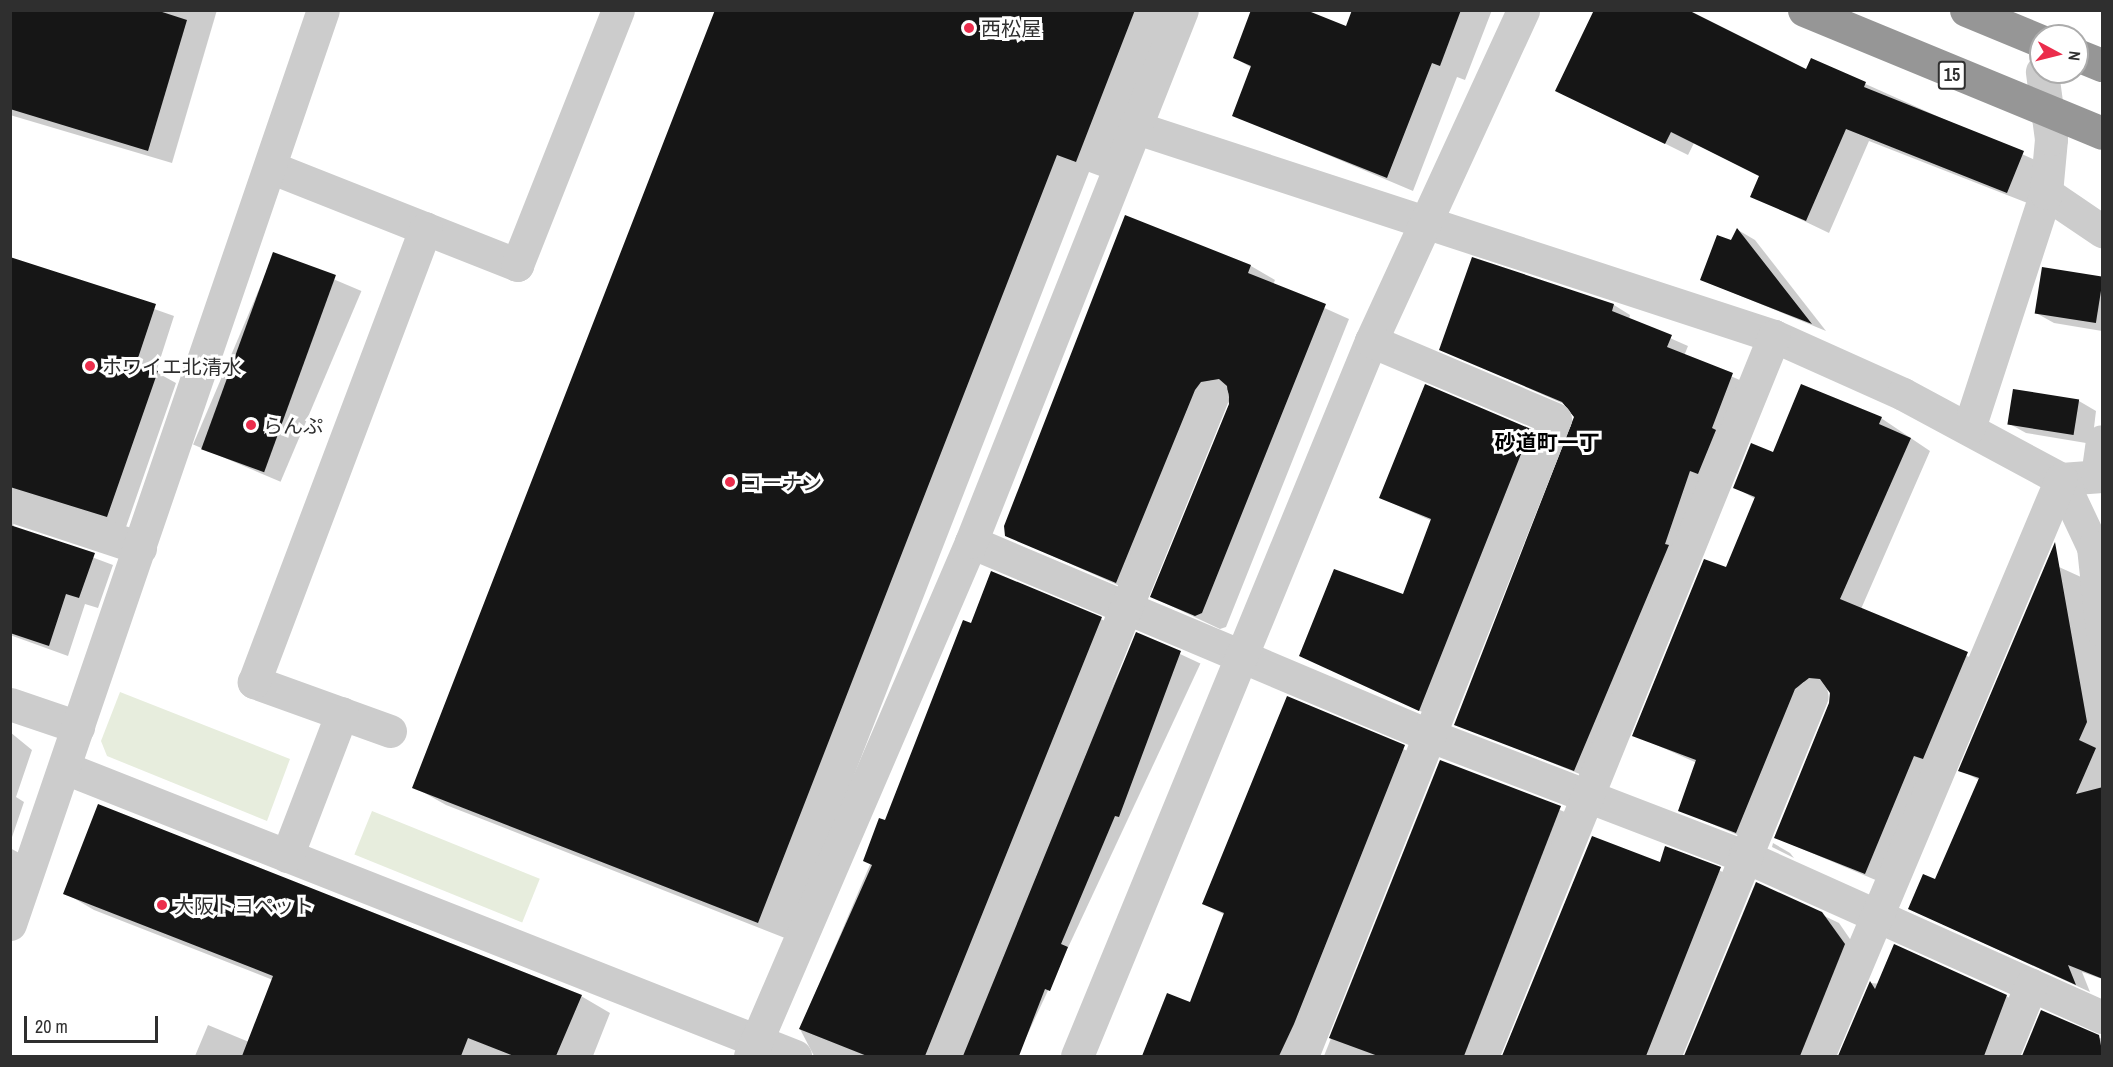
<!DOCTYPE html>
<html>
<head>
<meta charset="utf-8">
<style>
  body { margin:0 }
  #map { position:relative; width:2113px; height:1067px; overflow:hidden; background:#fff; font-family:"Archivo Narrow","Noto Sans JP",sans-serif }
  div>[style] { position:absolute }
  .green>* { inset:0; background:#e7eddd; transform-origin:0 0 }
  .shadow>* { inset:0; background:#0003; transform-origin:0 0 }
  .building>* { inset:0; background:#161616; transform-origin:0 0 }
  .minor>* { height:33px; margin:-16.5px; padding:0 16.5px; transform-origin:16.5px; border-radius:16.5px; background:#ccc }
  .highway>* { height:33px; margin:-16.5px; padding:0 16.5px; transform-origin:16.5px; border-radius:16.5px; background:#969696 }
  .highway-bridge>* { height:33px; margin:-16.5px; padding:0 16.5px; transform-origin:16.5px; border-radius:16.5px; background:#969696 }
  .dots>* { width:16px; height:16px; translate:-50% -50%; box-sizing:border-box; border:3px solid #fff; border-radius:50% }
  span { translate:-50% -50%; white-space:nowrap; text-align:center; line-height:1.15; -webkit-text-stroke:6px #fff; paint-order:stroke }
  .shield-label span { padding:2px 4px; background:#fff; border:2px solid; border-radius:4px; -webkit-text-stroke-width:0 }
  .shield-label { font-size:18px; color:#2f2f2f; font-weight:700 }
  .poi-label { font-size:20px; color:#2f2f2f }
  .left { translate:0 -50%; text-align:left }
  .neighbourhood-label { font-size:21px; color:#000; font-weight:700 }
  .frame { position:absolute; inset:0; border:12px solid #2f2f2f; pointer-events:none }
  .north { position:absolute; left:2029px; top:24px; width:60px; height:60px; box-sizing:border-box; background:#fff; border:2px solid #acacac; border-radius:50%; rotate:97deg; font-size:16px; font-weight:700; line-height:24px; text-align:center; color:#2f2f2f }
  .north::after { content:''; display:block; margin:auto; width:21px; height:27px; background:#eb2d4c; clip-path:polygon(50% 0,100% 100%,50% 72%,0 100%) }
  .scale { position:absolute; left:24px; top:1016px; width:134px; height:27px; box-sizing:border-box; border:3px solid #2f2f2f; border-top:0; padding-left:8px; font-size:18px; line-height:21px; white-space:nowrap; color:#2f2f2f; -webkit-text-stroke:4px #fff; paint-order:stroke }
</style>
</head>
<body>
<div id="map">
  <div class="green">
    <i style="clip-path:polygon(120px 692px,290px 759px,267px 821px,107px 756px,101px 741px)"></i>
    <i style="left:372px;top:811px;width:181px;height:47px;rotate:22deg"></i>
  </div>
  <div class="shadow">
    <i style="clip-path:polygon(10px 10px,217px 10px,172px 163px,10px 115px)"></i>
    <i style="clip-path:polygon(717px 10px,1174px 10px,1108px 179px,1089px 172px,790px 940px,446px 805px,414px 787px)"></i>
    <i style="clip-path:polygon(1354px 10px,1492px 10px,1465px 80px,1457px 77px,1413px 191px,1233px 115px,1252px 68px,1235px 58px,1347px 28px)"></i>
    <i style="clip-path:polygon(1812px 60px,2046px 165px,2030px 204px,1869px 141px,1829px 233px,1752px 196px,1761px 177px,1694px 143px,1688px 155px,1557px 90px,1807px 71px)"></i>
    <i style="clip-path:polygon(1126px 217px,1251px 266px,1275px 280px,1273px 285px,1349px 319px,1226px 627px,1220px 629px,1152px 597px,1231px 404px,1230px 394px,1140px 595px,1006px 535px)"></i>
    <i style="clip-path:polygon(1738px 230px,1755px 240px,1826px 331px,1702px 280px)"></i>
    <i style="left:274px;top:254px;width:95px;height:207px;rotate:23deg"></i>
    <i style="clip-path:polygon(10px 258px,174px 316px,156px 372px,176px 383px,126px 527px,11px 511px,14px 528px,113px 565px,98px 608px,85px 604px,68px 656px,10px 635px)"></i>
    <i style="clip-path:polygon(1473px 259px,1614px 305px,1630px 315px,1629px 320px,1688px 346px,1684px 356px,1749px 384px,1592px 779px,1456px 724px,1575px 417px,1566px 405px,1441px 349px)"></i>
    <i style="clip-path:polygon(2102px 278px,2102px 331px,2054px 323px,2036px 313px)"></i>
    <i style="clip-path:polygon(2079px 401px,2096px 411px,2092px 444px,2026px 433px,2008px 423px)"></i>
    <i style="clip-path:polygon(1881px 418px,1930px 451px,1861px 609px,1987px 665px,1885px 884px,1776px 838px,1831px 704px,1829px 689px,1815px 700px,1756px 843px,1680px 810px,1697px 763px,1634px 735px,1727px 569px,1755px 499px,1735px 487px,1774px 454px)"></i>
    <i style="clip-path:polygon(1530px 430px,1548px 441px,1437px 719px,1301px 655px,1404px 596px,1432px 521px,1381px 498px)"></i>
    <i style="clip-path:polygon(2048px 562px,2092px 582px,2102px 649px,2102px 979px,2082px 972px,2090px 992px,1910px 909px,1936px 881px,1979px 780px,1960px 770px)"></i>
    <i style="clip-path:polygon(1101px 619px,1121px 630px,947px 1056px,814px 1056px,800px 1029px,972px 625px)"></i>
    <i style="left:1137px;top:634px;width:70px;height:456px;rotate:25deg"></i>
    <i style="clip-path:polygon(1288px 698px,1421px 757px,1302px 1056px,1145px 1056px,1167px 995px,1191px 1004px,1225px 915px,1204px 904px)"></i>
    <i style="clip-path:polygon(10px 732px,32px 750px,16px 797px,24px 802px,10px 843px)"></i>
    <i style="clip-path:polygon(1441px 761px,1577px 817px,1482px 1056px,1324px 1056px)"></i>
    <i style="clip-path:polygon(1592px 838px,1660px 864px,1666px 848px,1737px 878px,1664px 1056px,1504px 1056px)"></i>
    <i style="clip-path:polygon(1773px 843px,1790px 853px,1794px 858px,1772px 847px)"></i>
    <i style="clip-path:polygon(10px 848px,21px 854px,10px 885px)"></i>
    <i style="clip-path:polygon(1757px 884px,1839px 923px,1861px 955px,1818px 1056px,1686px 1056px)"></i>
    <i style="clip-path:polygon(65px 893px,581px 996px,610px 1013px,593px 1056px,195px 1056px,208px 1025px,249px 1042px,273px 980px,94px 910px)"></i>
    <i style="clip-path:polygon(1871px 983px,2006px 996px,2023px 1006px,2002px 1056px,1840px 1056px)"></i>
    <i style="clip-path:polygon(2042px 1012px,2102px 1039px,2102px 1056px,2024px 1056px)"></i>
  </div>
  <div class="building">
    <i style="clip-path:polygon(10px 10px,156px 10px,187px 20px,148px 151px,10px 109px)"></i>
    <i style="clip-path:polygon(715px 10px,1135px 10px,1076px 162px,1057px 155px,758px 923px,412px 788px)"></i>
    <i style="clip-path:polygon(1251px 10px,1306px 10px,1346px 26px,1352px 10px,1461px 10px,1440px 66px,1432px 63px,1387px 178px,1232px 116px,1251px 66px,1233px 58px)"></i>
    <i style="clip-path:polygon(1594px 10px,1688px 10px,1806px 69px,1811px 58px,1866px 82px,1864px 87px,2024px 151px,2007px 193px,1846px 129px,1806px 221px,1750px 197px,1759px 176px,1671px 132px,1665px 144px,1555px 91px)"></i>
    <i style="clip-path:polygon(1125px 215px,1251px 265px,1248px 273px,1326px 304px,1202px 613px,1195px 616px,1150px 597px,1229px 404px,1227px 386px,1219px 379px,1201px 382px,1195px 390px,1116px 583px,1005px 536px,1004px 526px)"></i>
    <i style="clip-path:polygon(1737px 228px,1812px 324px,1700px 280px,1717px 235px,1731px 240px)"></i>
    <i style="left:273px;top:252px;width:67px;height:210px;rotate:20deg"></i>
    <i style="clip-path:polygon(10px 257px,156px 304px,136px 364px,158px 371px,107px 517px,10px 487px)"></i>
    <i style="clip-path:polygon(1472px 257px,1614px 304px,1612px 311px,1672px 335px,1667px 347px,1733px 373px,1712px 428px,1716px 430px,1698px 474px,1690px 471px,1665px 544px,1669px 545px,1574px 771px,1454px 725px,1574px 417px,1562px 402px,1439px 350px)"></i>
    <i style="left:2042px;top:267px;width:62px;height:47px;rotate:9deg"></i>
    <i style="clip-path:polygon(1425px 384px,1531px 429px,1419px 711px,1299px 656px,1334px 569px,1403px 594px,1431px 519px,1379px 498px)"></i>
    <i style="clip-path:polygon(1801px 384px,1882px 417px,1879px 424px,1911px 438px,1840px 599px,1968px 652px,1923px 759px,1914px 756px,1865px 874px,1774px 838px,1829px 703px,1830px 693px,1820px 679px,1809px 678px,1795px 689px,1736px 833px,1678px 811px,1696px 760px,1632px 736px,1704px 559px,1726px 567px,1755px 497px,1733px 488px,1751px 443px,1773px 452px)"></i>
    <i style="left:2013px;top:389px;width:67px;height:36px;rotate:9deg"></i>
    <i style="clip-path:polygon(10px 525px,95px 553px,79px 598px,66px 594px,49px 646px,10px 633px)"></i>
    <i style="clip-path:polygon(2055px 542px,2087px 722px,2079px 740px,2096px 748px,2076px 794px,2103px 787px,2103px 979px,2068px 965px,2076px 985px,1908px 909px,1923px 874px,1935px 879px,1979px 778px,1958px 771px)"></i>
    <i style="clip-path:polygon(991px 571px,1102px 617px,925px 1056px,867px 1056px,799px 1029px,872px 865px,863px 861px,879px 818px,885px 820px,963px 620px,971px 623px)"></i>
    <i style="clip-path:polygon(1136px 632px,1181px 651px,1119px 817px,1115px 816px,1061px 944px,1068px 947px,1050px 991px,1045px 989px,1019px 1056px,963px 1056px)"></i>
    <i style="clip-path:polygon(1287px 696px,1405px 745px,1294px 1024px,1279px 1056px,1142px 1056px,1167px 993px,1190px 1002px,1224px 913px,1202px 904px)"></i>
    <i style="clip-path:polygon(1440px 760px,1561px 806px,1464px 1056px,1378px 1056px,1329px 1038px)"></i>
    <i style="clip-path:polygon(98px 804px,582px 995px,556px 1056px,514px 1056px,468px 1038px,461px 1056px,242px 1056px,273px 976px,63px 894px)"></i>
    <i style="clip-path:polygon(1592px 836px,1660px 862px,1665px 846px,1721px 867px,1646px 1056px,1502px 1056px)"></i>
    <i style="clip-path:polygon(1756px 882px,1822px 912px,1845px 944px,1800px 1056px,1684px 1056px)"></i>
    <i style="clip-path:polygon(1894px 944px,2007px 995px,1984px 1056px,1838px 1056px,1870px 981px,1875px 989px)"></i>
    <i style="clip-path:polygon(2041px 1010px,2099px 1035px,2103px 1056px,2022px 1056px)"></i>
  </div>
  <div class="minor">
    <i style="left:1134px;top:127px;width:673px;rotate:18.09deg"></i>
    <i style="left:1774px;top:336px;width:141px;rotate:24.2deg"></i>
    <i style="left:1903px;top:394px;width:179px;rotate:28.3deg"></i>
    <i style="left:2061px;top:479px;width:41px;rotate:-4.2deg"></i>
    <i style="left:270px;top:167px;width:266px;rotate:21.6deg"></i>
    <i style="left:517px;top:265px;width:274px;rotate:-68.4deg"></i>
    <i style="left:2046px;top:193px;width:68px;rotate:34.2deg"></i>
    <i style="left:1969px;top:428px;width:247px;rotate:-71.9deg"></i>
    <i style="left:2046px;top:193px;width:54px;rotate:-84.7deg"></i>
    <i style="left:2051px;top:139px;width:68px;rotate:-97.7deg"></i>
    <i style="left:2097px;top:476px;width:35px;rotate:-82deg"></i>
    <i style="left:2061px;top:479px;width:75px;rotate:64.8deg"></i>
    <i style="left:2093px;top:547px;width:84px;rotate:83.9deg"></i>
    <i style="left:10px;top:505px;width:137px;rotate:18.3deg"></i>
    <i style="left:971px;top:542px;width:499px;rotate:22.9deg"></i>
    <i style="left:1431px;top:736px;width:335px;rotate:21deg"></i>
    <i style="left:1744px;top:856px;width:393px;rotate:24.2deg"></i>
    <i style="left:10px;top:704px;width:72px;rotate:18.7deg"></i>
    <i style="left:390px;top:731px;width:145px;rotate:-160.2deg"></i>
    <i style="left:254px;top:682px;width:485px;rotate:-69.3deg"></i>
    <i style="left:65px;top:768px;width:785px;rotate:21.53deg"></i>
    <i style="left:287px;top:856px;width:153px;rotate:-69deg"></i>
    <i style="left:10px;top:924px;width:966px;rotate:-71.1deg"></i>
    <i style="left:750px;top:1056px;width:559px;rotate:-66.73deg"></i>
    <i style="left:971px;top:542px;width:572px;rotate:-68.37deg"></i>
    <i style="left:943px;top:1056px;width:712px;rotate:-67.8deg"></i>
    <i style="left:1077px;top:1056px;width:773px;rotate:-67.65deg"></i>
    <i style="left:1371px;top:341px;width:364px;rotate:-65.3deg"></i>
    <i style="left:1302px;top:1056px;width:685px;rotate:-68.34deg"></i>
    <i style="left:1555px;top:419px;width:200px;rotate:-157deg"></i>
    <i style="left:1482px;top:1056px;width:777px;rotate:-67.92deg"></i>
    <i style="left:1664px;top:1056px;width:389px;rotate:-67.7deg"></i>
    <i style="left:1818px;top:1056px;width:626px;rotate:-67.16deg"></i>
    <i style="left:2002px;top:1056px;width:77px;rotate:-67.8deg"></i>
  </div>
  <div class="highway">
    <i style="left:2077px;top:55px;width:27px;rotate:22deg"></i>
  </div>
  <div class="highway-bridge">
    <i style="left:1804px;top:10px;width:322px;rotate:22.4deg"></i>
    <i style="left:1966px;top:10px;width:81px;rotate:22.5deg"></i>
  </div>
  <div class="dots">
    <i style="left:969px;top:28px;background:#eb2d4c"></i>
    <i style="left:90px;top:366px;background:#eb2d4c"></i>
    <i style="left:251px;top:425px;background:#eb2d4c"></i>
    <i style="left:730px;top:482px;background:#eb2d4c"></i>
    <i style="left:162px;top:905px;background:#eb2d4c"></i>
  </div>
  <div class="shield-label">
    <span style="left:1952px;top:75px">15</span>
  </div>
  <div class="poi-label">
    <span class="left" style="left:981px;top:28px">西松屋</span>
    <span class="left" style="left:102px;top:366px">ホワイエ北清水</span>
    <span class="left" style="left:263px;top:425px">らんぷ</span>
    <span class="left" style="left:742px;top:482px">コーナン</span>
    <span class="left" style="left:174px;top:905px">大阪トヨペット</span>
  </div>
  <div class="neighbourhood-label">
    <span style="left:1547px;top:443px">砂道町一丁</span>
  </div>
  <div class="frame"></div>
  <div class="north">N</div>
  <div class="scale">20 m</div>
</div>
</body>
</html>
